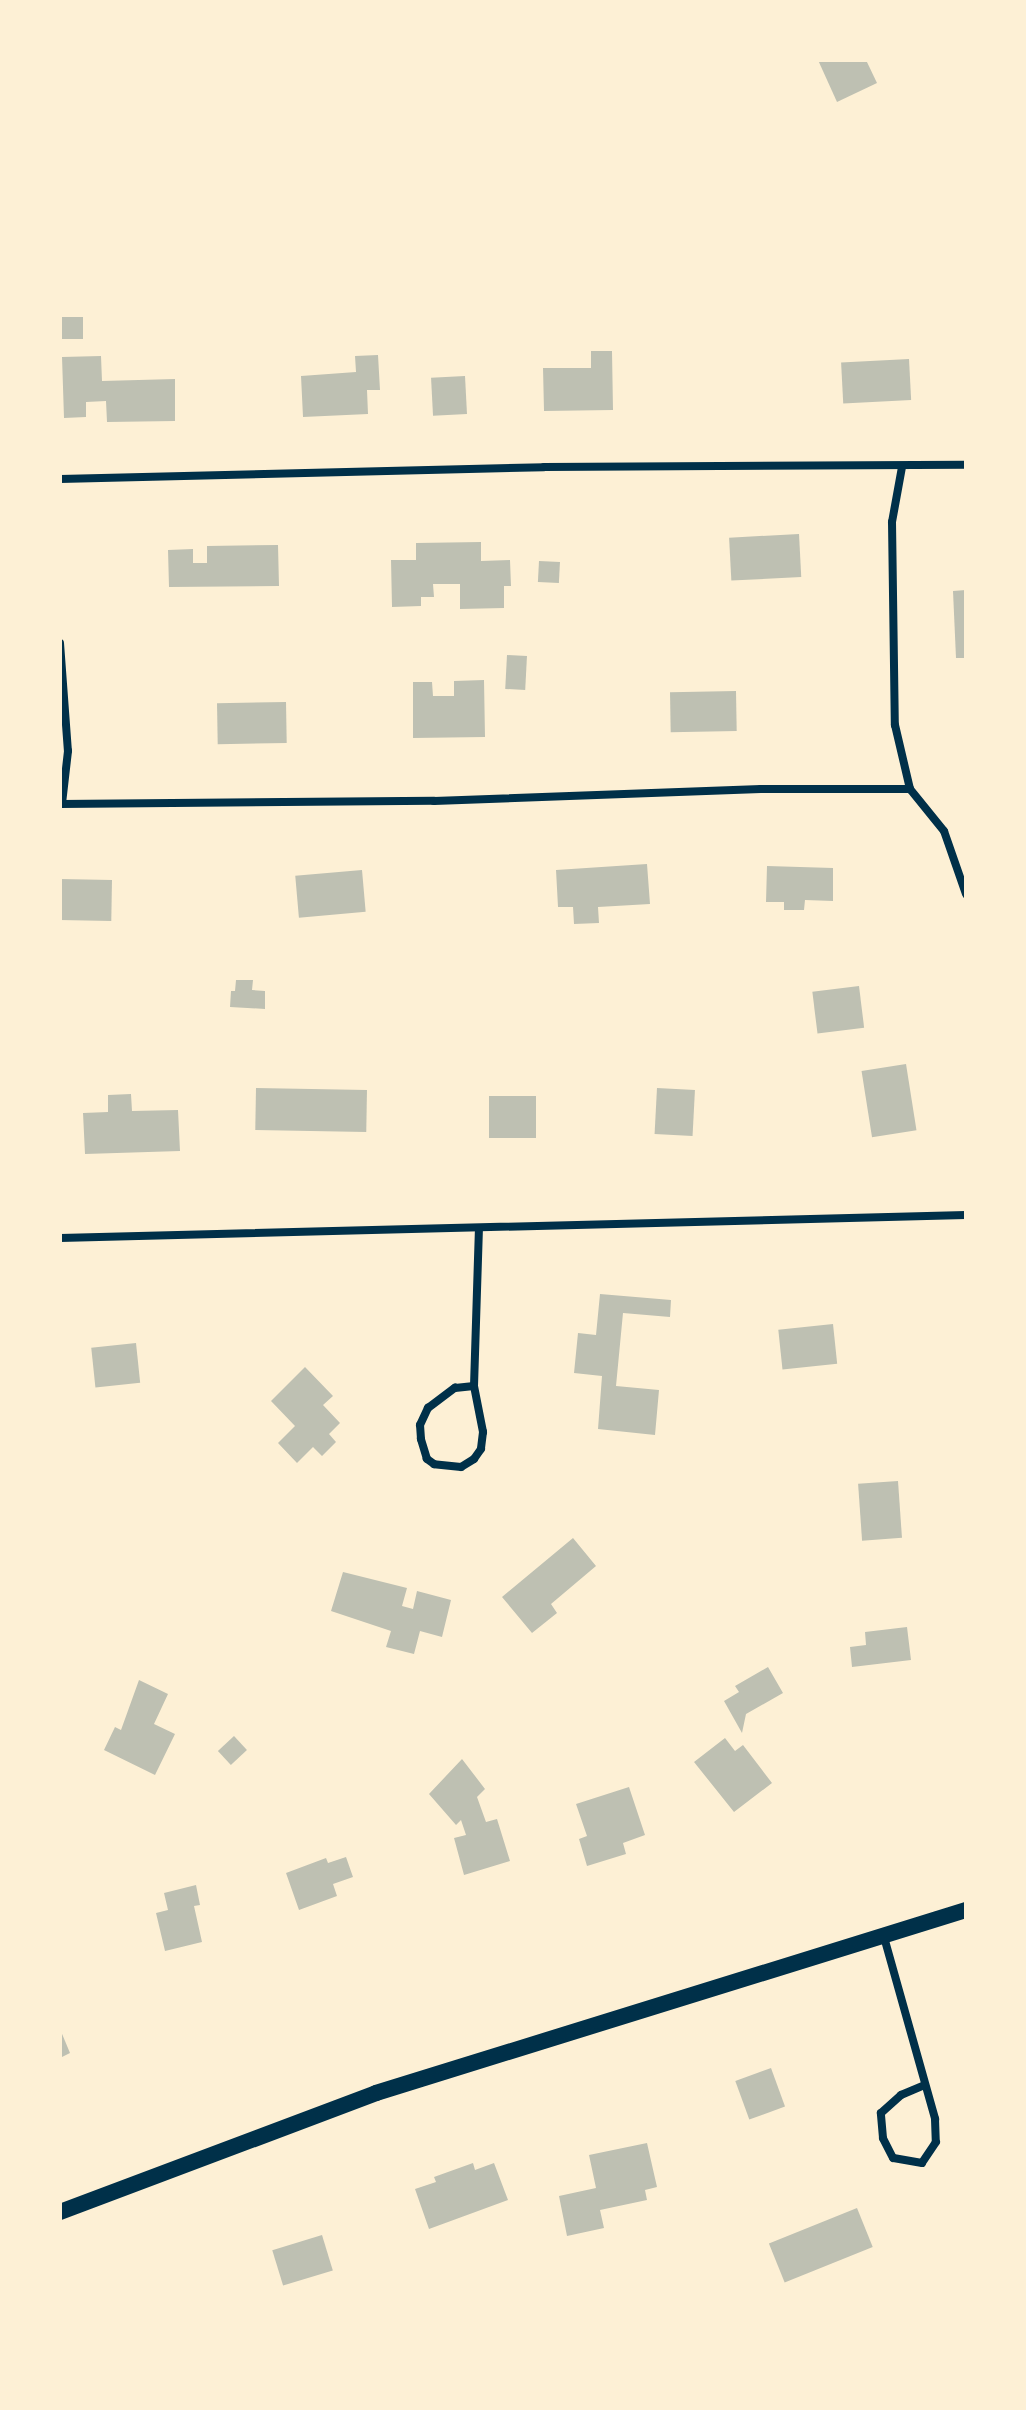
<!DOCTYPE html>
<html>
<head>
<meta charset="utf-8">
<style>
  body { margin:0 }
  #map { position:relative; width:1026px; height:2410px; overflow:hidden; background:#fdf0d5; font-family:Georgia,serif }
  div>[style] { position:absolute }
  .building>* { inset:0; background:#bec0b2; transform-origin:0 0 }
  .minor>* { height:8px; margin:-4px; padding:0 4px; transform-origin:4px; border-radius:4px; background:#003049 }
  .secondary>* { height:16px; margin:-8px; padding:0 8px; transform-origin:8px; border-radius:8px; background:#003049 }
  span { translate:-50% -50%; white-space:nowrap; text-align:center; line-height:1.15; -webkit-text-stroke:7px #fdf0d5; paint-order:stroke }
  .frame { position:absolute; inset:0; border:62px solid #fdf0d5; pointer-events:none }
</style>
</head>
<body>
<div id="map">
  <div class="building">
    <i style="clip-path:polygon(818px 60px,866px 60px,877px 83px,837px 102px)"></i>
    <i style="left:83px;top:317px;width:22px;height:23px;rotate:90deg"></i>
    <i style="clip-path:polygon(591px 351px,612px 351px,613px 410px,544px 411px,543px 368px,591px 368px)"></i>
    <i style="clip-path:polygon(378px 355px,380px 390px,367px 390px,368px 414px,303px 417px,301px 376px,356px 372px,355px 356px)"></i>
    <i style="clip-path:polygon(101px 356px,102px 381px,175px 379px,175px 421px,107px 422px,106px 401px,86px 402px,86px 417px,64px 418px,62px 357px)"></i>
    <i style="left:909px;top:359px;width:41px;height:68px;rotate:87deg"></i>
    <i style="left:465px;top:376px;width:38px;height:34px;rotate:87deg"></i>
    <i style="left:799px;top:534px;width:43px;height:70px;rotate:87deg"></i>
    <i style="clip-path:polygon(481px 542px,481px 561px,510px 560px,511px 586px,504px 586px,504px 608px,460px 609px,460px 584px,433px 584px,434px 597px,421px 597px,421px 606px,392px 607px,391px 560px,416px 560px,416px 543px)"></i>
    <i style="clip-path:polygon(278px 545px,279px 586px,169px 587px,168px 550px,193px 549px,193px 563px,207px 563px,207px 546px)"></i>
    <i style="left:539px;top:561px;width:21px;height:21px;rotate:3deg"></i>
    <i style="clip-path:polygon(966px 590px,966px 658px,956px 658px,953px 591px)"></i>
    <i style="left:507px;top:655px;width:20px;height:34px;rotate:3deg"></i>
    <i style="clip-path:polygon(484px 680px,485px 737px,413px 738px,413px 682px,432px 682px,433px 696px,454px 696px,454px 681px)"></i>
    <i style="left:736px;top:691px;width:40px;height:66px;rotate:89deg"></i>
    <i style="left:286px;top:702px;width:41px;height:69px;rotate:89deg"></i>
    <i style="clip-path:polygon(647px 864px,650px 904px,598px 907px,599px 923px,574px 924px,573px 907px,558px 907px,556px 870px)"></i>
    <i style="clip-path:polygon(767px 866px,833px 868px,833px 901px,805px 900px,804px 910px,784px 910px,784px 902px,766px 902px)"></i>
    <i style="left:362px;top:870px;width:42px;height:67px;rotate:85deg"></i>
    <i style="left:60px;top:879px;width:52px;height:41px;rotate:1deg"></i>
    <i style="clip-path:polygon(236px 980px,253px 980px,252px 990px,265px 991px,265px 1009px,230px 1007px,231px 991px,235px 991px)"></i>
    <i style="left:859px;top:986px;width:42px;height:47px;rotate:83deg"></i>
    <i style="left:906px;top:1064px;width:67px;height:45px;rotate:81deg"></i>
    <i style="left:256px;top:1088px;width:111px;height:42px;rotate:1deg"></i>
    <i style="left:657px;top:1088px;width:38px;height:46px;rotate:3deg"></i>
    <i style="clip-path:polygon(131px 1094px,132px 1111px,178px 1110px,180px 1151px,85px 1154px,83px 1113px,108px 1112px,108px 1095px)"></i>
    <i style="left:489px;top:1096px;width:47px;height:42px"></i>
    <i style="clip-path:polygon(600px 1294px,671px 1300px,670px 1317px,623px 1313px,616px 1386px,659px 1390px,655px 1435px,598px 1429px,602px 1376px,574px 1373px,578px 1333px,596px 1335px)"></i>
    <i style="left:833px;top:1324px;width:40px;height:55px;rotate:84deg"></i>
    <i style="left:136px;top:1343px;width:40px;height:45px;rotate:84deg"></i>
    <i style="clip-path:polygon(305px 1367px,333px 1396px,323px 1405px,340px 1423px,329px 1434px,336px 1442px,322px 1456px,313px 1447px,297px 1463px,278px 1443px,295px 1426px,271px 1401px)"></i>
    <i style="left:898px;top:1481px;width:57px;height:40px;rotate:86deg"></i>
    <i style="clip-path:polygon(573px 1538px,596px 1566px,551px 1604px,557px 1613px,532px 1633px,502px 1597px)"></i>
    <i style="clip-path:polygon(343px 1572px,407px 1588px,402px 1606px,413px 1609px,417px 1591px,451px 1600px,442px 1637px,420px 1631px,414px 1654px,386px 1647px,391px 1631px,331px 1611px)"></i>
    <i style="clip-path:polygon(907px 1627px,911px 1660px,852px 1667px,850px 1647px,866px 1645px,865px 1632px)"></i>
    <i style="clip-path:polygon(768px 1667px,783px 1693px,746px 1714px,742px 1733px,724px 1701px,739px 1692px,735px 1686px)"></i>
    <i style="clip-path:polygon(139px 1680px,168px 1694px,154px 1724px,175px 1734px,155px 1775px,104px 1750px,115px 1727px,121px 1730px)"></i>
    <i style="left:234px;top:1736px;width:19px;height:22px;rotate:47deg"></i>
    <i style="clip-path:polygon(725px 1738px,735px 1751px,743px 1745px,772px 1783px,734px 1812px,694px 1762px)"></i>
    <i style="clip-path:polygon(462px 1759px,485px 1789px,477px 1797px,486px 1822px,497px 1819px,510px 1861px,464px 1875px,454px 1838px,466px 1835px,461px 1820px,456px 1825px,429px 1794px)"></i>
    <i style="clip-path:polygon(629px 1787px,645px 1835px,623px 1843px,626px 1854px,587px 1866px,579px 1839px,587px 1836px,576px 1804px)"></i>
    <i style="clip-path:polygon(346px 1857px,353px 1877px,333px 1884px,337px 1896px,299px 1910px,286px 1873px,326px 1858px,328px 1863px)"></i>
    <i style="clip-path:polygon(196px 1885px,200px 1905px,194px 1906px,202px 1942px,165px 1951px,156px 1913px,168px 1910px,164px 1893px)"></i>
    <i style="clip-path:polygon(60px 2029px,70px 2053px,60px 2058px)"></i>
    <i style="left:771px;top:2068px;width:41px;height:38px;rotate:70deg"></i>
    <i style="clip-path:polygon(647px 2143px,657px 2187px,645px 2190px,647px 2200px,600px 2210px,604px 2228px,567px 2236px,559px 2196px,596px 2188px,589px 2155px)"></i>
    <i style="clip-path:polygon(473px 2163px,475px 2170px,494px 2163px,508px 2200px,429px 2229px,415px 2189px,436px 2182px,434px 2177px)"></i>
    <i style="left:857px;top:2208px;width:42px;height:95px;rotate:68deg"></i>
    <i style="left:322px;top:2235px;width:37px;height:52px;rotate:73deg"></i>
  </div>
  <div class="minor">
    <i style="left:902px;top:467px;width:56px;rotate:100.3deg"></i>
    <i style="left:892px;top:522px;width:203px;rotate:89.2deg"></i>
    <i style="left:895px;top:725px;width:66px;rotate:76.8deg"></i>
    <i style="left:910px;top:789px;width:54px;rotate:51deg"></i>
    <i style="left:944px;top:831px;width:67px;rotate:70.8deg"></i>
    <i style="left:60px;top:479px;width:484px;rotate:-1.4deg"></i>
    <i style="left:544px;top:467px;width:422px;rotate:-0.3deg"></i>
    <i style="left:60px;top:643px;width:108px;rotate:85.8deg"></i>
    <i style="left:68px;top:751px;width:53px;rotate:96.5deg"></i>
    <i style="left:60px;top:804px;width:374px;rotate:-0.5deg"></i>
    <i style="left:434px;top:801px;width:327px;rotate:-2.1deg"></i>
    <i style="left:761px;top:789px;width:149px"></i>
    <i style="left:60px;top:1238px;width:906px;rotate:-1.45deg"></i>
    <i style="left:474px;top:1386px;width:47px;rotate:78.9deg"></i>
    <i style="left:483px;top:1432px;width:17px;rotate:97deg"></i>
    <i style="left:481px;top:1449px;width:12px;rotate:125deg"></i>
    <i style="left:474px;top:1459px;width:15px;rotate:148deg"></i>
    <i style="left:461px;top:1467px;width:27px;rotate:-174deg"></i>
    <i style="left:434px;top:1464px;width:9px;rotate:-144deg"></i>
    <i style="left:427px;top:1459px;width:21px;rotate:-107deg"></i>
    <i style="left:421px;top:1439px;width:14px;rotate:-94deg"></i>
    <i style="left:420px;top:1425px;width:19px;rotate:-65deg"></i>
    <i style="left:428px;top:1408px;width:34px;rotate:-37deg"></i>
    <i style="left:455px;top:1388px;width:19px;rotate:-6deg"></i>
    <i style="left:474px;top:1386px;width:157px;rotate:-88.2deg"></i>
    <i style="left:884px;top:1937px;width:189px;rotate:74.3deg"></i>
    <i style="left:935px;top:2119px;width:23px;rotate:88deg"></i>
    <i style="left:936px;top:2142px;width:25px;rotate:124deg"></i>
    <i style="left:922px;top:2163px;width:29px;rotate:-170deg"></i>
    <i style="left:893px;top:2158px;width:22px;rotate:-117deg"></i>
    <i style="left:883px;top:2138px;width:25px;rotate:-95deg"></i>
    <i style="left:881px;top:2113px;width:27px;rotate:-42deg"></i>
    <i style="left:901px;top:2095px;width:26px;rotate:-23deg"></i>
  </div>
  <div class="secondary">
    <i style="left:60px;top:2212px;width:338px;rotate:-20.6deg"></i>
    <i style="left:376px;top:2093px;width:618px;rotate:-17.23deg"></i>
  </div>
  <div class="frame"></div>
</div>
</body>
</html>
